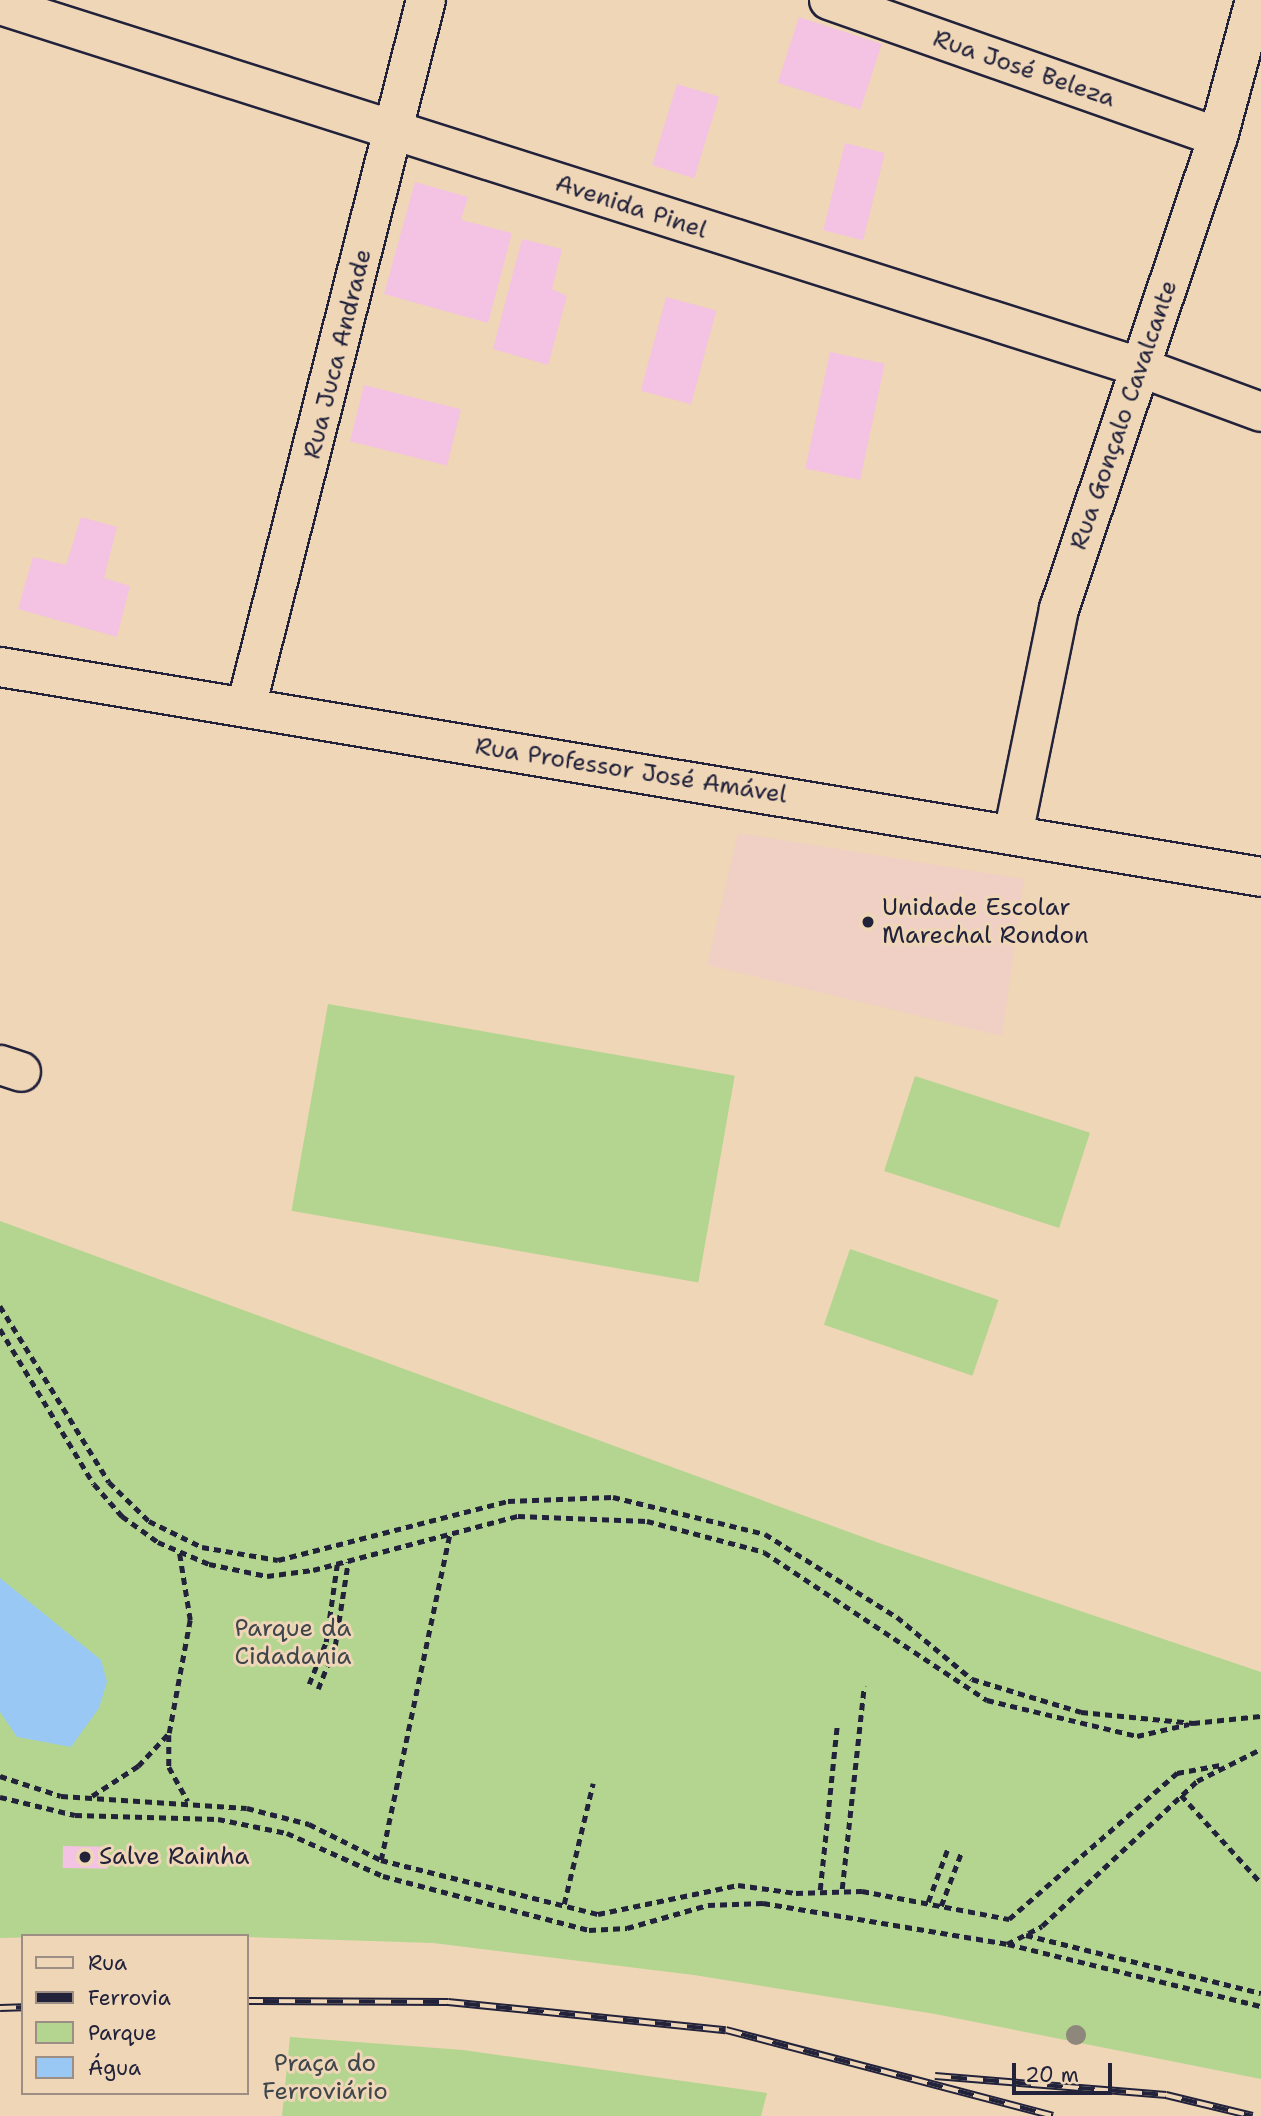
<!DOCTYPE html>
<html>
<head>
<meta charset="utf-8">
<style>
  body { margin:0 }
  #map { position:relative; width:1261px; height:2116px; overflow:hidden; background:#efd6b7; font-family:"Shantell Sans",sans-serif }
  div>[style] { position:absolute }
  .built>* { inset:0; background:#f0d0c4 }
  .green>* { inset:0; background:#b3d58f; transform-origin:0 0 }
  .water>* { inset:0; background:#9ac8f4 }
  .building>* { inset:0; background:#f4c2e2; transform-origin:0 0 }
  .path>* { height:4.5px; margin-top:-2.25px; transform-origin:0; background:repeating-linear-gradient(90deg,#22223b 0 7px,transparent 0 12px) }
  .roads { filter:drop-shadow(2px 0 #22223b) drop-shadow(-2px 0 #22223b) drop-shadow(0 2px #22223b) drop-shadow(0 -2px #22223b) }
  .minor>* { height:38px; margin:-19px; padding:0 19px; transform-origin:19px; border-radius:19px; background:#efd6b7 }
  .rail>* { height:8px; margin-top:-4px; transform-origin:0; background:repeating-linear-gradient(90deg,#efd6b7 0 16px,#22223b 0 32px); box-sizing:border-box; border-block:2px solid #22223b }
  .trees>* { width:20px; height:20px; margin:-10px; border-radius:50%; background:#8e877c }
  .dots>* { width:19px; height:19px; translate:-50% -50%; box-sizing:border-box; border:4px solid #efd6b7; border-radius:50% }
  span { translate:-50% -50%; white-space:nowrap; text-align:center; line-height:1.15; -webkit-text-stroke:6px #efd6b7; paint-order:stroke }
  .street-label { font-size:24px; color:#22223b }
  .poi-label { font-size:24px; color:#22223b }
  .left { translate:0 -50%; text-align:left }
  .park-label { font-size:24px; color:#3f464c }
  .legend { position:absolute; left:21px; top:1934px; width:228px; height:161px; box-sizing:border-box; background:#efd6b7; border:2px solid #9d8e85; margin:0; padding:9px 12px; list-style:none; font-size:21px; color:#22223b }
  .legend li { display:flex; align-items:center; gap:14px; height:35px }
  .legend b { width:35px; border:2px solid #9d8e85 }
  .scale { position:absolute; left:1012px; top:2063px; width:100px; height:32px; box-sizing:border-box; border:4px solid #22223b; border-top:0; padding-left:9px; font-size:21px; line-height:24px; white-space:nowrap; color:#22223b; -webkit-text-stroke:5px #efd6b7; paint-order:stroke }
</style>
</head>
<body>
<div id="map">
  <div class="built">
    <i style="clip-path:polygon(738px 833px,1024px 879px,1002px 1036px,707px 965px)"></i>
  </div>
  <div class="green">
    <i style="left:328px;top:1004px;width:413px;height:210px;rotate:10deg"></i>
    <i style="left:915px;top:1076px;width:184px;height:100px;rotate:18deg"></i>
    <i style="clip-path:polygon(0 1221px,879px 1543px,1261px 1672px,1261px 2079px,935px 2014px,694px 1975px,433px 1943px,151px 1934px,0 1938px)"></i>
    <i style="left:850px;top:1249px;width:157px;height:80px;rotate:19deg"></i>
    <i style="clip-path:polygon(290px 2037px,463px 2050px,767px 2093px,761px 2116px,282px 2116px)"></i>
  </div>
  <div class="water">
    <i style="clip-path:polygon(0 1578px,101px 1660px,107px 1682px,99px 1708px,71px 1747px,17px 1737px,0 1712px)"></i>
  </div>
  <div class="building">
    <i style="left:799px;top:17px;width:87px;height:69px;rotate:18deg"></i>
    <i style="left:677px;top:84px;width:44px;height:85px;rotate:17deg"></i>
    <i style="left:845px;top:143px;width:41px;height:90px;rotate:14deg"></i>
    <i style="clip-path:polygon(415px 182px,468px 197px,461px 220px,512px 233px,488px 323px,384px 294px)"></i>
    <i style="clip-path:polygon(522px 239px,562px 249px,552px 289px,567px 296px,548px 365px,493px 349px)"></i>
    <i style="left:666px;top:297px;width:52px;height:97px;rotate:15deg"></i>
    <i style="left:830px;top:352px;width:56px;height:119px;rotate:12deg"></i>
    <i style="left:364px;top:385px;width:100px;height:58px;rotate:14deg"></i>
    <i style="clip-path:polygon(81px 517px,117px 527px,104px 578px,130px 586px,117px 637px,18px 609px,33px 557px,66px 565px)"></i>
    <i style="left:63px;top:1846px;width:45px;height:22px;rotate:1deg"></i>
  </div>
  <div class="path">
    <i style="left:0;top:1306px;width:207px;rotate:58.2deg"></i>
    <i style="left:109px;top:1482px;width:56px;rotate:44.3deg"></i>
    <i style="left:149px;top:1521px;width:59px;rotate:26.1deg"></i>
    <i style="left:202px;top:1547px;width:77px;rotate:9.7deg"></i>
    <i style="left:278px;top:1560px;width:237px;rotate:-14.4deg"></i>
    <i style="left:508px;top:1501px;width:105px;rotate:-2.2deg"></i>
    <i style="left:613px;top:1497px;width:156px;rotate:13.7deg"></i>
    <i style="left:765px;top:1534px;width:156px;rotate:32.2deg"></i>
    <i style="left:897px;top:1617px;width:97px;rotate:39.6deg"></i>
    <i style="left:972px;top:1679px;width:114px;rotate:16.8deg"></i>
    <i style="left:1081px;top:1712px;width:113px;rotate:5.6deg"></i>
    <i style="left:1193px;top:1723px;width:68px;rotate:-5.9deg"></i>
    <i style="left:0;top:1329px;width:181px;rotate:58.8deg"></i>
    <i style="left:94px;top:1484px;width:43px;rotate:48.8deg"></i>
    <i style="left:122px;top:1516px;width:44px;rotate:35.8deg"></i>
    <i style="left:158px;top:1542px;width:56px;rotate:23.3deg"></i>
    <i style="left:209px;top:1564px;width:59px;rotate:11.7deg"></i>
    <i style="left:267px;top:1576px;width:46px;rotate:-7.4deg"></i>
    <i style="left:313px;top:1570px;width:212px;rotate:-14.8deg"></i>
    <i style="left:518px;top:1516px;width:129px;rotate:2.2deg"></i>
    <i style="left:647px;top:1521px;width:121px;rotate:14.8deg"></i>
    <i style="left:764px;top:1552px;width:268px;rotate:33.6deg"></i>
    <i style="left:987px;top:1700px;width:154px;rotate:13.5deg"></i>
    <i style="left:1137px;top:1736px;width:53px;rotate:-13deg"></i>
    <i style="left:309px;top:1684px;width:45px;rotate:-68deg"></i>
    <i style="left:326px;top:1642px;width:78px;rotate:-81.9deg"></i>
    <i style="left:318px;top:1689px;width:46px;rotate:-68.4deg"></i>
    <i style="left:335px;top:1646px;width:85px;rotate:-81.2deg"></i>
    <i style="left:169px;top:1735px;width:32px;rotate:90deg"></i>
    <i style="left:169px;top:1767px;width:39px;rotate:61deg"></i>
    <i style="left:0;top:1776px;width:64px;rotate:18.2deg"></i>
    <i style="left:61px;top:1796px;width:186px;rotate:3.7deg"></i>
    <i style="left:247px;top:1808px;width:64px;rotate:14.5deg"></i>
    <i style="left:309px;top:1824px;width:80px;rotate:26.6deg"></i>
    <i style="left:381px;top:1860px;width:224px;rotate:14deg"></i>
    <i style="left:598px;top:1914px;width:143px;rotate:-11.7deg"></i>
    <i style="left:738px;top:1885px;width:59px;rotate:7.9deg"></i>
    <i style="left:796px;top:1893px;width:66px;rotate:-1.7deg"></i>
    <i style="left:862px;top:1891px;width:150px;rotate:10.8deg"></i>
    <i style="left:1009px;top:1919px;width:223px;rotate:-41deg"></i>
    <i style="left:1177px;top:1773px;width:44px;rotate:-10.5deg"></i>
    <i style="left:1181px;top:1795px;width:119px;rotate:47.7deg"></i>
    <i style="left:92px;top:1796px;width:55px;rotate:-33.1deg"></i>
    <i style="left:138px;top:1766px;width:45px;rotate:-46.8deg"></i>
    <i style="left:169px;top:1733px;width:115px;rotate:-79.5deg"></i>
    <i style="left:190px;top:1620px;width:70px;rotate:-99.1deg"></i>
    <i style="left:0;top:1797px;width:77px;rotate:13.5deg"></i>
    <i style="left:75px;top:1815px;width:143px;rotate:1.6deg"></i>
    <i style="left:218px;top:1819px;width:70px;rotate:11.5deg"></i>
    <i style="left:287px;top:1833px;width:105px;rotate:24.1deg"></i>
    <i style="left:383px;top:1876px;width:213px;rotate:14.7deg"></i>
    <i style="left:589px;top:1930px;width:38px;rotate:-3deg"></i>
    <i style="left:627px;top:1928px;width:84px;rotate:-15.9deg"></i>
    <i style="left:708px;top:1905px;width:55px;rotate:-2.1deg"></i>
    <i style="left:763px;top:1903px;width:247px;rotate:9.5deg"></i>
    <i style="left:1007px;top:1944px;width:39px;rotate:-27deg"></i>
    <i style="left:1042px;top:1926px;width:212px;rotate:-43.1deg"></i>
    <i style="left:1197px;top:1781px;width:72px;rotate:-26.6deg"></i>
    <i style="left:381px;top:1860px;width:334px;rotate:-78.1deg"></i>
    <i style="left:842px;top:1889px;width:204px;rotate:-83.8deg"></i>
    <i style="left:820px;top:1890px;width:166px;rotate:-84.1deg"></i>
    <i style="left:928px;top:1902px;width:58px;rotate:-69.7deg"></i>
    <i style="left:564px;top:1904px;width:124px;rotate:-76.5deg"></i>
    <i style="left:941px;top:1906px;width:57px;rotate:-69.3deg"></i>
    <i style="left:1026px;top:1935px;width:242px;rotate:13.9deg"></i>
    <i style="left:1008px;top:1944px;width:260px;rotate:13.8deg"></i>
  </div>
  <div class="roads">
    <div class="minor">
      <i style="left:829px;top:0;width:412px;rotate:19.4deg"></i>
      <i style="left:0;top:5px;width:1195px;rotate:17.63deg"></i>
      <i style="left:1139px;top:367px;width:130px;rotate:20.2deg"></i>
      <i style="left:0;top:667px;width:1278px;rotate:9.45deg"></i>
      <i style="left:246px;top:707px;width:730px;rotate:-75.72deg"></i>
      <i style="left:1013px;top:835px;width:231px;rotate:-78.5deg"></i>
      <i style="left:1059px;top:609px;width:498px;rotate:-71.4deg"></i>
      <i style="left:1218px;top:137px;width:142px;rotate:-74.9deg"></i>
      <i style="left:0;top:1065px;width:22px;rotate:18deg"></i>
    </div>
  </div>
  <div class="rail">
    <i style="left:247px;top:2001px;width:201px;rotate:0.3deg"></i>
    <i style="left:448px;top:2002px;width:279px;rotate:5.8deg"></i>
    <i style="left:726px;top:2030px;width:338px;rotate:14.7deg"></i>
    <i style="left:0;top:2008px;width:23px;rotate:-2deg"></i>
    <i style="left:935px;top:2076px;width:232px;rotate:4.7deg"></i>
    <i style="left:1166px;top:2095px;width:89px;rotate:13.6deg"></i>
  </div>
  <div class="trees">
    <i style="left:1076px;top:2035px"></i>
  </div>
  <div class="dots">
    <i style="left:868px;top:922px;background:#22223b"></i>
    <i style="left:85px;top:1857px;background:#22223b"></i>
  </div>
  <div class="street-label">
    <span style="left:1024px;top:69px;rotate:19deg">Rua José Beleza</span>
    <span style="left:631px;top:207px;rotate:18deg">Avenida Pinel</span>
    <span style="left:338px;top:354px;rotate:-76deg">Rua Juca Andrade</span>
    <span style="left:1124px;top:415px;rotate:-71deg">Rua Gonçalo Cavalcante</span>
    <span style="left:631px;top:771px;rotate:9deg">Rua Professor José Amável</span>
  </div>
  <div class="poi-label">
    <span class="left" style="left:882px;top:922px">Unidade Escolar<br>Marechal Rondon</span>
    <span class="left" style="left:99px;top:1857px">Salve Rainha</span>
  </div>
  <div class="park-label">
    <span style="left:293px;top:1643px">Parque da<br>Cidadania</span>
    <span style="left:325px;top:2078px">Praça do<br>Ferroviário</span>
  </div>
  <ul class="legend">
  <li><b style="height:9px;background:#efd6b7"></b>Rua</li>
  <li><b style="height:9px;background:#22223b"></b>Ferrovia</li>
  <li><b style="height:19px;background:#b3d58f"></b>Parque</li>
  <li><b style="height:19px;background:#9ac8f4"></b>Água</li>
  </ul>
  <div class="scale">20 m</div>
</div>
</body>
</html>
